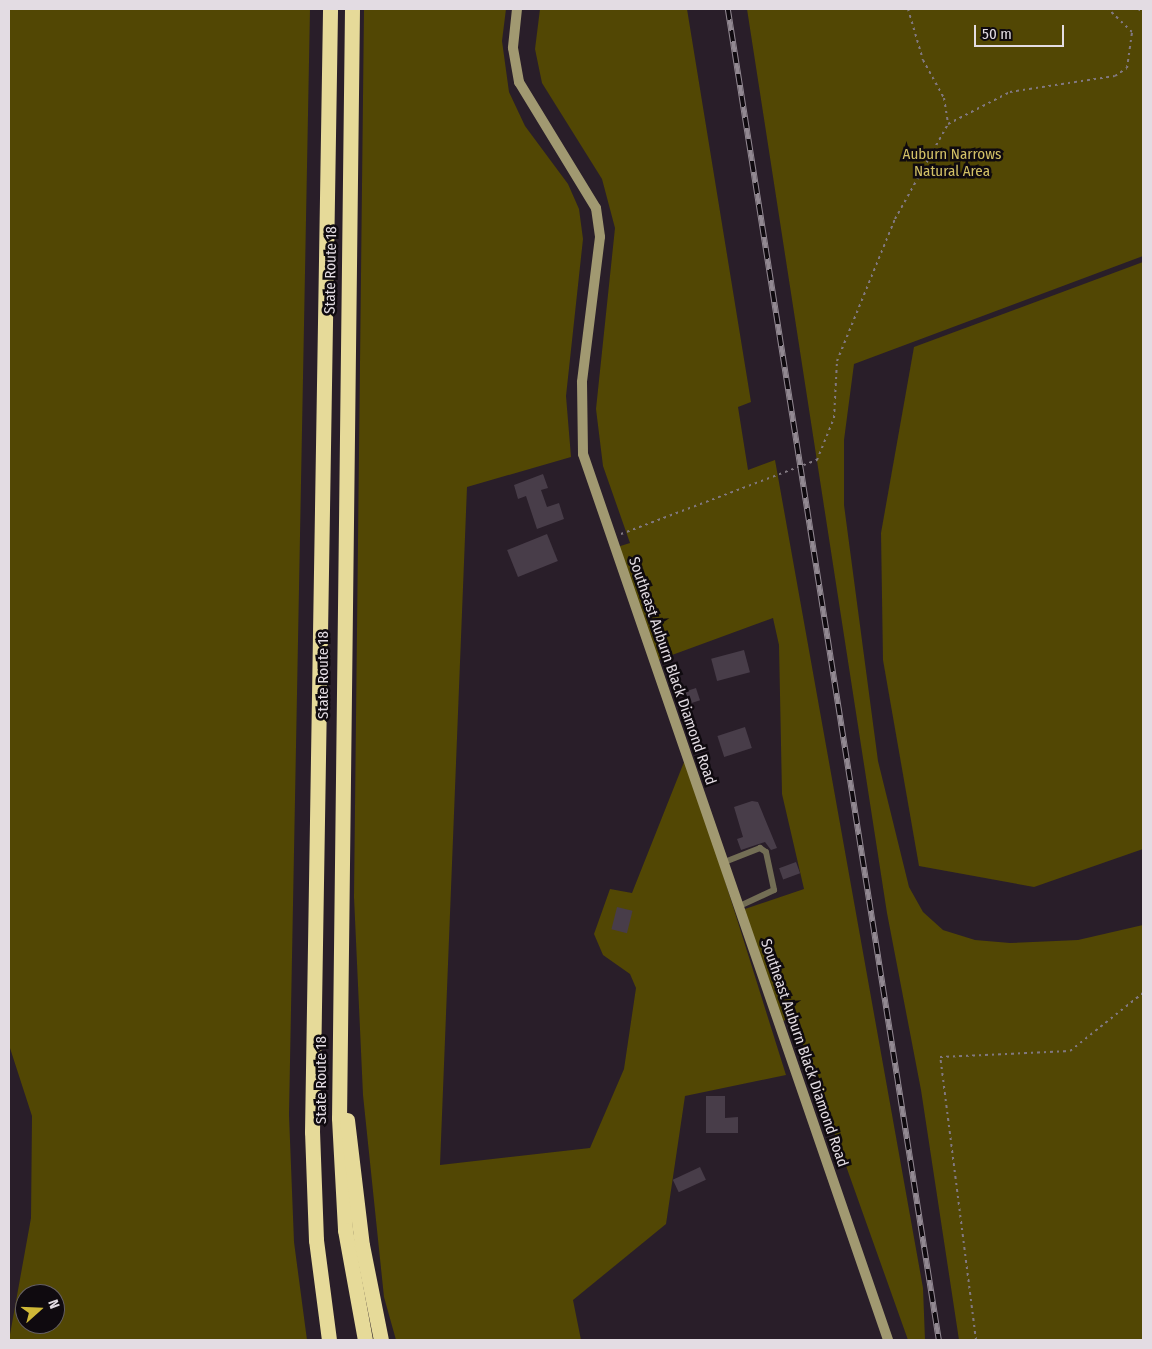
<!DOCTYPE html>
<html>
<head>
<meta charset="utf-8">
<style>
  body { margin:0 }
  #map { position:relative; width:1152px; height:1349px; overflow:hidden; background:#291e29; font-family:"Fira Sans Condensed",sans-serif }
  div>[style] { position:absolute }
  .green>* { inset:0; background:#524704 }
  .building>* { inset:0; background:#483d49; transform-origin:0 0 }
  .path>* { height:2px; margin-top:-1px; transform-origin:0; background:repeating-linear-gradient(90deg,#817881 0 2.5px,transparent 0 6.5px) }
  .lane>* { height:6px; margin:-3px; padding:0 3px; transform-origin:3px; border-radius:3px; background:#736e55 }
  .secondary>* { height:10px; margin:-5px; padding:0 5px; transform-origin:5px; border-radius:5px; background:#a19971 }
  .highway>* { height:15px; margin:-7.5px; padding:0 7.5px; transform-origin:7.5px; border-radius:7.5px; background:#e6da99 }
  .rail>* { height:5.5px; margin-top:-2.75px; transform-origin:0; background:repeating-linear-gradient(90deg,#0f0a0f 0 11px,#928992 0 22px); box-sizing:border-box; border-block:1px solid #928992 }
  span { translate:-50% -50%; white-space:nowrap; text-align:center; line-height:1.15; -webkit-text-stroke:5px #0f0a0f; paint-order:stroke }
  .park-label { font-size:15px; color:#d3c166 }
  .street-label { font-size:15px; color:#e3dce3 }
  .frame { position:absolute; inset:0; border:10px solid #e3dce3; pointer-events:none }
  .north { position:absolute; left:15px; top:1284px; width:50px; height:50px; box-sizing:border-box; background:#0f0a0f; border:1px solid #645e64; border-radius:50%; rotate:70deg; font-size:14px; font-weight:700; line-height:20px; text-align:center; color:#e3dce3 }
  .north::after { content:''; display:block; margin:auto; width:18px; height:22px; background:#cfb837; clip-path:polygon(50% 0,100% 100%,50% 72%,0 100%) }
  .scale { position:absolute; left:974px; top:25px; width:90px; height:22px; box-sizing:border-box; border:2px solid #e3dce3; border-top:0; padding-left:6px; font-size:15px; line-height:18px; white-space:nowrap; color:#e3dce3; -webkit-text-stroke:4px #0f0a0f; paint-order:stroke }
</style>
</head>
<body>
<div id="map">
  <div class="green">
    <i style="clip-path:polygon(evenodd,9px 9px,310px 9px,289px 1115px,294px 1242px,307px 1340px,9px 1340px,31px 1218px,32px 1116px,9px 1045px,9px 9px,25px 1294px,55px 1294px,55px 1324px,25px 1324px,25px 1294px)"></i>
    <i style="clip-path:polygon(364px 9px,506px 9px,502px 41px,509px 92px,525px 126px,568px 184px,579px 209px,583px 239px,566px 396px,571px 457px,467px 487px,440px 1165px,590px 1148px,624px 1069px,636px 988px,630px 974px,603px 955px,594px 934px,610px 889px,632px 893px,686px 757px,786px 1075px,685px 1096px,666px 1224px,573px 1300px,581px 1340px,396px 1340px,384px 1297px,363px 1095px,354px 897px)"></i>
    <i style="clip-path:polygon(540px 9px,687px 9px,751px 402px,738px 407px,748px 470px,775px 460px,923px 1288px,925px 1340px,908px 1340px,793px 1017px,778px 1023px,739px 911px,804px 889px,782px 794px,779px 645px,773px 618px,653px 662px,614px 548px,630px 543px,603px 466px,596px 409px,615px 228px,602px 179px,542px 83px,535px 49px)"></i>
    <i style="clip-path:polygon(747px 9px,1143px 9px,1143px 256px,854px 364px,844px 440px,844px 505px,878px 761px,909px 887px,923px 912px,943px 930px,930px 926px,975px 940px,1010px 943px,1078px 940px,1143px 925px,1143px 1340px,959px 1340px,921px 1090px,887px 913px)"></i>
    <i style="clip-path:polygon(1143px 262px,1143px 849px,1034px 887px,919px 866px,883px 660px,881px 533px,914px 347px)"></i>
  </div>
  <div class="building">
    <i style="clip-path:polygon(543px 474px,548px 488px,541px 490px,547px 507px,559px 503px,564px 519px,537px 529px,526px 496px,518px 499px,514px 485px)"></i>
    <i style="left:547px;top:534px;width:29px;height:43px;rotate:68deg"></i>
    <i style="left:744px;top:650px;width:23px;height:34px;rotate:75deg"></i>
    <i style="left:696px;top:688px;width:13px;height:12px;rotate:72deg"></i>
    <i style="left:745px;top:727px;width:22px;height:29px;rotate:72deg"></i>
    <i style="clip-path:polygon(752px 801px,758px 802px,777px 848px,771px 850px,765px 842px,741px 850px,737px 839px,743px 837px,734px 807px)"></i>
    <i style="left:796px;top:862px;width:12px;height:18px;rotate:70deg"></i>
    <i style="left:617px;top:907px;width:16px;height:23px;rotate:14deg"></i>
    <i style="clip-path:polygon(706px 1096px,725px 1096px,725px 1118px,738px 1117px,738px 1133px,706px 1133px)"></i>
    <i style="left:700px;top:1167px;width:14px;height:30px;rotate:65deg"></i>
  </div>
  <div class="path">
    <i style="left:908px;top:9px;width:53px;rotate:73.6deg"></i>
    <i style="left:923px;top:60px;width:43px;rotate:61.1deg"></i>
    <i style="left:944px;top:98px;width:25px;rotate:81deg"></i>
    <i style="left:1138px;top:9px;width:6px;rotate:31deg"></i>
    <i style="left:621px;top:534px;width:210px;rotate:-20.7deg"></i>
    <i style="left:817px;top:460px;width:45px;rotate:-68deg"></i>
    <i style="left:834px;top:418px;width:57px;rotate:-87deg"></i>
    <i style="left:837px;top:361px;width:153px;rotate:-67.8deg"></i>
    <i style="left:895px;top:219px;width:109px;rotate:-60.8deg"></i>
    <i style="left:948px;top:124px;width:70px;rotate:-27.3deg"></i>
    <i style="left:1010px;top:92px;width:106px;rotate:-8.7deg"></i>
    <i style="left:1115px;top:76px;width:14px;rotate:-34deg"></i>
    <i style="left:1127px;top:68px;width:36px;rotate:-82deg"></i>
    <i style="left:1132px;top:32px;width:33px;rotate:-136deg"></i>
    <i style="left:976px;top:1340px;width:285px;rotate:-97.2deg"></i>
    <i style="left:940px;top:1057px;width:130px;rotate:-2.6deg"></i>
    <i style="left:1070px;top:1051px;width:93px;rotate:-38.5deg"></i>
  </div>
  <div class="lane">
    <i style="left:722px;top:863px;width:41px;rotate:-21.5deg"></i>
    <i style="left:760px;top:848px;width:7px;rotate:34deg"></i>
    <i style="left:766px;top:852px;width:39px;rotate:78deg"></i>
    <i style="left:774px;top:890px;width:40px;rotate:155deg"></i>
  </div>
  <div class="secondary">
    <i style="left:517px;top:9px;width:39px;rotate:96deg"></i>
    <i style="left:513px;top:48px;width:35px;rotate:80deg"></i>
    <i style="left:519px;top:82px;width:148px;rotate:58.6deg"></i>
    <i style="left:596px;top:208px;width:29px;rotate:82deg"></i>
    <i style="left:600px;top:237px;width:146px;rotate:97.1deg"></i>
    <i style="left:582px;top:382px;width:72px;rotate:89.2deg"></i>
    <i style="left:583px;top:454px;width:937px;rotate:71deg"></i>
  </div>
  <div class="highway">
    <i style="left:352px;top:9px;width:1109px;rotate:90.67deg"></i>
    <i style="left:339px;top:1118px;width:112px;rotate:86.9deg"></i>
    <i style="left:345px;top:1230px;width:112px;rotate:79.7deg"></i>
    <i style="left:347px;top:1120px;width:126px;rotate:83.2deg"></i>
    <i style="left:362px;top:1245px;width:97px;rotate:78.7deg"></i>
    <i style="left:329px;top:1340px;width:101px;rotate:-97.4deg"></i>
    <i style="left:316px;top:1240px;width:108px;rotate:-92.1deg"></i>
    <i style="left:312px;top:1132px;width:1123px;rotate:-89.08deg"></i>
  </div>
  <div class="rail">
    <i style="left:728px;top:9px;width:1348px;rotate:80.99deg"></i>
  </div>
  <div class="park-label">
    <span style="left:952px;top:163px">Auburn Narrows<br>Natural Area</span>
  </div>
  <div class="street-label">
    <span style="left:331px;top:270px;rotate:-89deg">State Route 18</span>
    <span style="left:672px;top:671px;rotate:71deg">Southeast Auburn Black Diamond Road</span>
    <span style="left:324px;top:675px;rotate:-90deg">State Route 18</span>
    <span style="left:804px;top:1053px;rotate:71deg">Southeast Auburn Black Diamond Road</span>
    <span style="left:322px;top:1080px;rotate:-90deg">State Route 18</span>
  </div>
  <div class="frame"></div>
  <div class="north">N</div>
  <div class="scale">50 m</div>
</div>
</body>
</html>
